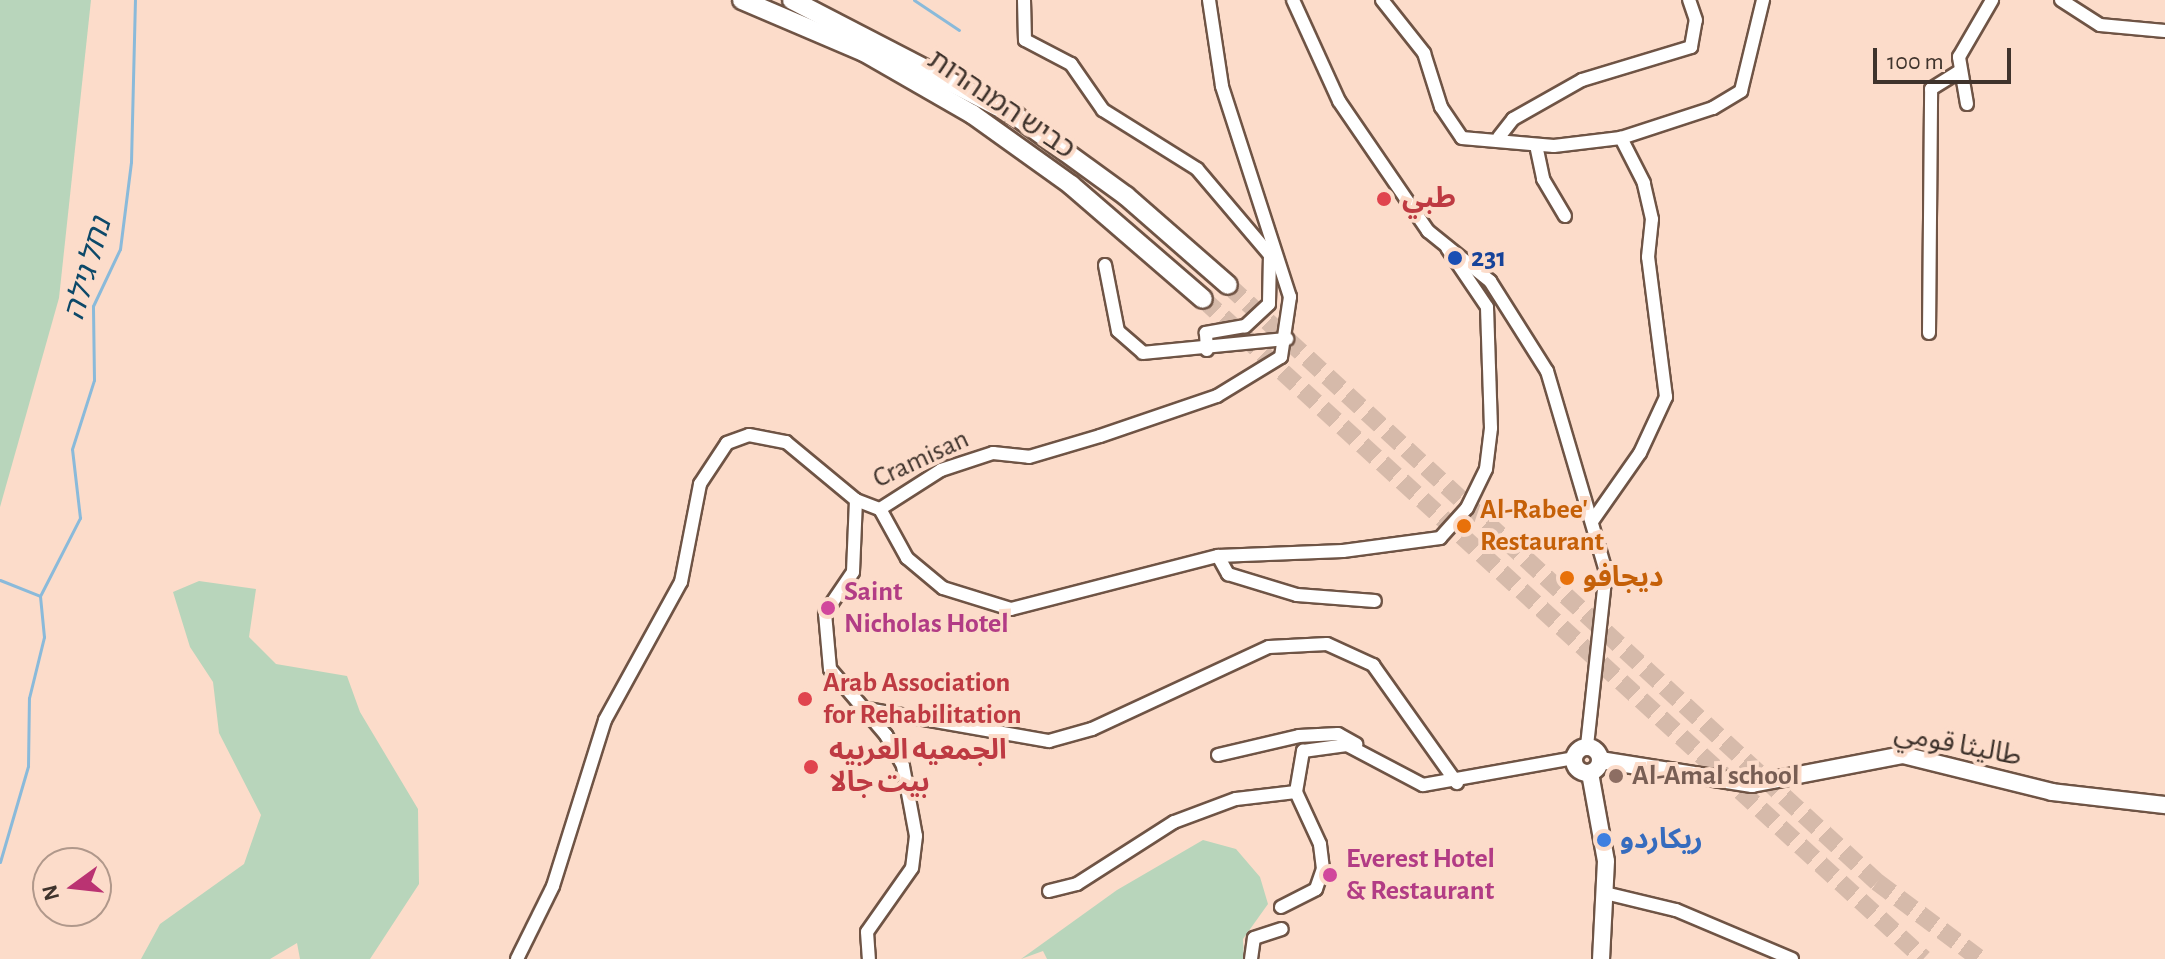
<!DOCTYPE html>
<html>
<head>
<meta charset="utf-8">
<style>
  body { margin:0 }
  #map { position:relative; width:2165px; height:959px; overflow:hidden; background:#fcdcca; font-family:"Alegreya Sans","Noto Sans Arabic","Noto Sans Hebrew",sans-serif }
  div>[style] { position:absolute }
  .green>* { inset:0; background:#b8d5bb }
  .stream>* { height:3px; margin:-1.5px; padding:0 1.5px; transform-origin:1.5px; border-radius:1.5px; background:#8abada }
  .highway-tunnel>* { height:18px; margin-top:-9px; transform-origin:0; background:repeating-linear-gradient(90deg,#d6baaa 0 18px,transparent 0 27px) }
  .roads { filter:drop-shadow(2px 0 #6f5445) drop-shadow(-2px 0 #6f5445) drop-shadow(0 2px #6f5445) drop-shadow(0 -2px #6f5445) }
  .minor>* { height:12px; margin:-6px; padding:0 6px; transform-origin:6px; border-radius:6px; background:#fff }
  .major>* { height:16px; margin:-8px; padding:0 8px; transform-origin:8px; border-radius:8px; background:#fff }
  .major>.ring { margin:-8px; padding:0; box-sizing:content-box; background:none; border:16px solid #fff; border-radius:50% }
  .highway>* { height:18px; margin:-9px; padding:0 9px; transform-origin:9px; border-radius:9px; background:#fff }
  .dots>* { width:22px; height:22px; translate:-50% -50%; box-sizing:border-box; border:4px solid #fcdcca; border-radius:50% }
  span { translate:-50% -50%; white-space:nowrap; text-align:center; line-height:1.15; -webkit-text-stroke:8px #fcdcca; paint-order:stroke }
  .street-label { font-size:28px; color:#3f332c }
  .health-label { font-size:28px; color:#be3a42; font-weight:700 }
  .left { translate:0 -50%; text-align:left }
  .transit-label { font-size:28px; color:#164399; font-weight:700 }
  .food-label { font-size:28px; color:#c56008; font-weight:700 }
  .hotel-label { font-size:28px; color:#b23c85; font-weight:700 }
  .education-label { font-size:28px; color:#785e54; font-weight:700 }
  .shop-label { font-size:28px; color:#366cbe; font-weight:700 }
  .water-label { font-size:30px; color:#0d4969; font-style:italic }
  .north { position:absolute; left:32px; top:847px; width:80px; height:80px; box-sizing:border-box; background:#fcdcca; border:2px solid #b0988b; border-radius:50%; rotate:255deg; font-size:22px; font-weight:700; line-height:32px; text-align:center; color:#3f332c }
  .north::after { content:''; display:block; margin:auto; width:28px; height:36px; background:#ba3372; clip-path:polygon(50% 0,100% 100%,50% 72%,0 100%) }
  .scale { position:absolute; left:1873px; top:48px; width:138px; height:36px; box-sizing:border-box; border:4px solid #3f332c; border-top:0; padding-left:10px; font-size:24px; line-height:28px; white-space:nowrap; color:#3f332c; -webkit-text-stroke:6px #fcdcca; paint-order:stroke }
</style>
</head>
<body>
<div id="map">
  <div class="green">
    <i style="clip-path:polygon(0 0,91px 0,59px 298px,0 507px)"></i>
    <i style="clip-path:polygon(199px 581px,256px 589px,249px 637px,276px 664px,347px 676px,360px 712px,418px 809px,419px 884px,370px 959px,300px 959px,297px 943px,270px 959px,141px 959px,160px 924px,244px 864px,261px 815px,219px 733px,213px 682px,190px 647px,173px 592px)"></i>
    <i style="clip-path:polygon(1203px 840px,1236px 849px,1260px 877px,1268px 904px,1243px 939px,1244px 959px,1047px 959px,1043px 951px,1021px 959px,1117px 890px)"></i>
  </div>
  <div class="stream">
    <i style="left:914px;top:0;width:54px;rotate:33.7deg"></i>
    <i style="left:0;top:580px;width:43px;rotate:21.8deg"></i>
    <i style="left:0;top:862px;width:100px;rotate:-73.7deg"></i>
    <i style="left:28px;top:766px;width:68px;rotate:-89.2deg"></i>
    <i style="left:29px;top:698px;width:63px;rotate:-76.2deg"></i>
    <i style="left:44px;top:637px;width:41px;rotate:-95.6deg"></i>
    <i style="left:40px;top:596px;width:88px;rotate:-62.9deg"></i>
    <i style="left:80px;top:518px;width:69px;rotate:-96.6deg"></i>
    <i style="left:72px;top:449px;width:72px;rotate:-72.3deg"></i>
    <i style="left:94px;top:380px;width:74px;rotate:-90.8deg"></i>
    <i style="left:93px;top:306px;width:63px;rotate:-64.7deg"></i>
    <i style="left:120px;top:249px;width:88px;rotate:-82.8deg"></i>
    <i style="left:131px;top:162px;width:162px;rotate:-88.6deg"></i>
  </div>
  <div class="highway-tunnel">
    <i style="left:1228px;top:285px;width:882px;rotate:42.61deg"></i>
    <i style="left:1877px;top:882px;width:129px;rotate:36.8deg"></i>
    <i style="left:1203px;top:299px;width:977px;rotate:42.47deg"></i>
  </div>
  <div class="roads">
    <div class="minor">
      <i style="left:1024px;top:0;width:40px;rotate:88.6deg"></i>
      <i style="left:1025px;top:40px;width:52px;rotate:27.6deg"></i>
      <i style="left:1071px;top:64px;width:56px;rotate:55.2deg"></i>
      <i style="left:1103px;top:110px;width:111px;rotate:32.1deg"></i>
      <i style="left:1197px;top:169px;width:113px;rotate:49.7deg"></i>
      <i style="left:1270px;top:255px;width:49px;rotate:91.2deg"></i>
      <i style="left:1269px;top:304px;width:33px;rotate:137deg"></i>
      <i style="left:1245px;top:326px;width:40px;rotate:170deg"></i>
      <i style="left:1206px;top:333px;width:17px;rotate:87deg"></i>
      <i style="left:1293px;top:0;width:111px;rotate:65.5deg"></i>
      <i style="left:1339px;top:101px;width:158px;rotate:55.6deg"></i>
      <i style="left:1428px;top:231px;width:80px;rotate:38.9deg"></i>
      <i style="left:1490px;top:281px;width:107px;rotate:57.7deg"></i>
      <i style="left:1547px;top:371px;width:209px;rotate:73.6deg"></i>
      <i style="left:1606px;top:571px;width:177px;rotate:96.2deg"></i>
      <i style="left:1382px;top:0;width:68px;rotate:51.6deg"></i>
      <i style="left:1424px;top:53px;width:57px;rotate:72.5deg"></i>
      <i style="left:1441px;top:107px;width:37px;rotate:56deg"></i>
      <i style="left:1462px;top:138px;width:92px;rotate:5deg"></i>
      <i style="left:1554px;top:146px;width:67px;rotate:-6.8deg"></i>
      <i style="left:1621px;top:138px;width:97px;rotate:-18.1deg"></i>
      <i style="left:1713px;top:108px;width:33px;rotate:-31deg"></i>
      <i style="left:1741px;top:91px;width:94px;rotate:-76.4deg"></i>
      <i style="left:2061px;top:0;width:46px;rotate:32.7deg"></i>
      <i style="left:2100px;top:25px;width:65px;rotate:5.3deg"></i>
      <i style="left:1967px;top:104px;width:48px;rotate:-99.7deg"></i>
      <i style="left:1959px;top:57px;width:66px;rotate:-59.9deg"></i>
      <i style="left:1499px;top:137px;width:23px;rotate:-52deg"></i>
      <i style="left:1513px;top:119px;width:79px;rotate:-29.5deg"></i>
      <i style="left:1582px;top:80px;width:114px;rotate:-16.8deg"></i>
      <i style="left:1691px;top:47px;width:27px;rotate:-80deg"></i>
      <i style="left:1696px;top:20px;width:21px;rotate:-109deg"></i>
      <i style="left:1536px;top:145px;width:35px;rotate:78deg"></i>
      <i style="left:1543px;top:179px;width:43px;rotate:59.3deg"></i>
      <i style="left:1105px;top:265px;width:67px;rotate:78.9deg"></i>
      <i style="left:1118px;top:331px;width:33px;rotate:41deg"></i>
      <i style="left:1143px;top:353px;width:145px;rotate:-5.6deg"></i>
      <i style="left:1929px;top:333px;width:244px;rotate:-89.5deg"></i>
      <i style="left:1931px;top:89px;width:32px;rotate:-32deg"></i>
      <i style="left:856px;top:500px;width:72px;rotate:92.4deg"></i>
      <i style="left:853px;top:572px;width:50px;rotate:124.3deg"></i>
      <i style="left:825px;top:613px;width:56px;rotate:84.9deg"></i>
      <i style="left:830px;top:669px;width:87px;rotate:49.7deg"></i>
      <i style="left:886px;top:735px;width:35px;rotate:61deg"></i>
      <i style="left:903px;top:766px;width:71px;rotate:79.5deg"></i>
      <i style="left:916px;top:836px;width:32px;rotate:97deg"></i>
      <i style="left:912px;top:868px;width:78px;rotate:125.1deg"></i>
      <i style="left:867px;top:932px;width:27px;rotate:86deg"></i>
      <i style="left:880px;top:509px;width:56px;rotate:61.1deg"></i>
      <i style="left:907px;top:558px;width:47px;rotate:39.8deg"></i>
      <i style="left:943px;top:588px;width:71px;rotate:17.2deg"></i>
      <i style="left:1011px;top:609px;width:214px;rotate:-14.4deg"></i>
      <i style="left:1218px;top:556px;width:125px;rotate:-2.3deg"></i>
      <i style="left:1343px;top:551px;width:98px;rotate:-7.6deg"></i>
      <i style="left:1440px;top:538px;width:40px;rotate:-48deg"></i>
      <i style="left:1467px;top:508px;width:43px;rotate:-64deg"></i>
      <i style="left:1486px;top:469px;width:41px;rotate:-83deg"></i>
      <i style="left:1491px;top:428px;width:121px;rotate:-91.9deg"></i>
      <i style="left:1487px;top:307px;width:71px;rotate:-124.1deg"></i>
      <i style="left:1593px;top:520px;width:82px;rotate:-55deg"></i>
      <i style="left:1640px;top:453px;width:62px;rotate:-65.1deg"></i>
      <i style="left:1666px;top:397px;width:141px;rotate:-97.3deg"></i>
      <i style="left:1648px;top:257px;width:38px;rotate:-84deg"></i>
      <i style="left:1652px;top:219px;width:37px;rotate:-103deg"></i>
      <i style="left:1644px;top:183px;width:51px;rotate:-117.1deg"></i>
      <i style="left:1218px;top:556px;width:21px;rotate:61deg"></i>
      <i style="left:1228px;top:574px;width:72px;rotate:16.9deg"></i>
      <i style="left:1297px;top:595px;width:78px;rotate:4.4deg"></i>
      <i style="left:867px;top:709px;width:185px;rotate:10deg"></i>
      <i style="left:1049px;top:741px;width:45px;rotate:-15.6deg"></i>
      <i style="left:1092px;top:729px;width:195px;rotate:-24.9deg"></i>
      <i style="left:1269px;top:647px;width:58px;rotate:-3deg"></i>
      <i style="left:1327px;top:644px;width:51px;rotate:24.5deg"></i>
      <i style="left:1373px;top:665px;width:145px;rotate:54.6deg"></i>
      <i style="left:1218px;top:755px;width:83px;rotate:-13.2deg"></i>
      <i style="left:1299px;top:736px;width:39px;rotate:-3deg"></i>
      <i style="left:1338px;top:734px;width:21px;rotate:29deg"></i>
      <i style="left:1049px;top:891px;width:29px;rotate:-14deg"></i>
      <i style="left:1077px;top:884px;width:115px;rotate:-32.6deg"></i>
      <i style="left:1174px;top:822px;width:66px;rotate:-20.4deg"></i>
      <i style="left:1236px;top:799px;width:60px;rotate:-6.7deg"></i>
      <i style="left:1605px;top:893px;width:73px;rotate:13.5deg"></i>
      <i style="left:1676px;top:910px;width:126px;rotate:22.9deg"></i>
      <i style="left:1281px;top:907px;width:39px;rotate:-27deg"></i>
      <i style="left:1316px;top:889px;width:21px;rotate:-71deg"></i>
      <i style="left:1323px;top:869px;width:25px;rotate:-97deg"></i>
      <i style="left:1320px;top:844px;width:57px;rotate:-114.8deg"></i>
      <i style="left:1296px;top:792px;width:42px;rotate:-80.3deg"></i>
      <i style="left:1303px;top:751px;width:44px;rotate:-7.8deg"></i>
      <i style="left:1347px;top:745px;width:86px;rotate:27.8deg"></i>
      <i style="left:1423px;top:785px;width:153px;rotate:-10.1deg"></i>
      <i style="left:517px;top:959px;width:81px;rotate:-63.7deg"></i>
      <i style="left:553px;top:886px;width:174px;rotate:-72.6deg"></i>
      <i style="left:605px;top:720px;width:158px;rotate:-61.2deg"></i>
      <i style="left:681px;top:582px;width:100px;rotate:-79deg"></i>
      <i style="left:700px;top:484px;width:49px;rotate:-56.6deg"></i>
      <i style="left:727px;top:443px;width:23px;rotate:-20deg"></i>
      <i style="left:749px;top:435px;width:38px;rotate:11deg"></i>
      <i style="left:786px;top:442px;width:91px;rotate:39.6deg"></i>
      <i style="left:856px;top:500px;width:26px;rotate:21deg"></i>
      <i style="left:880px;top:509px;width:72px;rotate:-32.6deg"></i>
      <i style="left:941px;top:470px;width:55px;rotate:-18.1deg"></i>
      <i style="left:993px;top:453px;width:36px;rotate:6deg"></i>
      <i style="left:1029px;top:457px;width:74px;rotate:-16.5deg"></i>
      <i style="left:1100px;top:436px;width:124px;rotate:-18.9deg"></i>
      <i style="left:1217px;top:396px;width:75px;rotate:-31.4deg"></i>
      <i style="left:1281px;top:357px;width:61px;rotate:-81.5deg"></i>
      <i style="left:1290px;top:297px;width:222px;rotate:-107.9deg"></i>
      <i style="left:1222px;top:86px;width:87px;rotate:-98.6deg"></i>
      <i style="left:1251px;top:959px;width:21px;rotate:-82deg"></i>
      <i style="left:1254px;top:938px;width:29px;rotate:-18deg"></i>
    </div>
    <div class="major">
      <i class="ring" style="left:1574px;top:747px;width:10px;height:10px"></i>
      <i style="left:1600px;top:760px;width:154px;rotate:9deg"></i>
      <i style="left:1752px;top:784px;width:154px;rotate:-10.9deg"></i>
      <i style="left:1903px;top:755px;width:154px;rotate:13.9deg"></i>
      <i style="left:2052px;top:792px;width:114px;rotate:6.6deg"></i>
      <i style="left:1590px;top:773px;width:89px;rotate:79.7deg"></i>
      <i style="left:1606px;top:861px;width:98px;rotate:92.9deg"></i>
    </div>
    <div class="highway">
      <i style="left:742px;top:0;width:133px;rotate:23.1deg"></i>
      <i style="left:864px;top:52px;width:125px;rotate:29.9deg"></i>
      <i style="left:972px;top:114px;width:122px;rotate:35.6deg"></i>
      <i style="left:1071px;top:185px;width:174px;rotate:40.8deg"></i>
      <i style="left:792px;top:0;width:252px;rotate:27.4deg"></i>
      <i style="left:1016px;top:116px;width:136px;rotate:36deg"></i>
      <i style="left:1126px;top:196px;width:135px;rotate:41.1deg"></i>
    </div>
  </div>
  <div class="dots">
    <i style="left:1384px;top:199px;background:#e0444e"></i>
    <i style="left:1455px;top:258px;background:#1a4fb4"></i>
    <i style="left:1464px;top:526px;background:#e8710a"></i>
    <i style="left:1567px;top:578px;background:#e8710a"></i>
    <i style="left:828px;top:608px;background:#d1479c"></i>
    <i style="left:805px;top:699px;background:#e0444e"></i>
    <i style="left:811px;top:767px;background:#e0444e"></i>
    <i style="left:1616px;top:776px;background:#8d6e63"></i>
    <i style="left:1604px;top:840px;background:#3f7fe0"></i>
    <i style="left:1330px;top:875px;background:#d1479c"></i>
  </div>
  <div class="street-label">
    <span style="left:1001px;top:105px;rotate:34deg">כביש המנהרות</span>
    <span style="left:921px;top:459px;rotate:-25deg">Cramisan</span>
    <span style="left:1958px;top:745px;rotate:11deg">طاليثا قومي</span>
  </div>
  <div class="health-label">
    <span class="left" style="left:1402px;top:199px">طبي</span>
    <span class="left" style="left:823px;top:699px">Arab Association<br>for Rehabilitation</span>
    <span class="left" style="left:829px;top:767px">الجمعيه العربيه<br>بيت جالا</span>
  </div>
  <div class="transit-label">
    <span class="left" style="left:1471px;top:258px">231</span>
  </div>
  <div class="food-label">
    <span class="left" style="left:1480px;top:526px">Al-Rabee'<br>Restaurant</span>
    <span class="left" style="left:1583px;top:578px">ديجافو</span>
  </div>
  <div class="hotel-label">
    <span class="left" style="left:844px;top:608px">Saint<br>Nicholas Hotel</span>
    <span class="left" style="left:1346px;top:875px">Everest Hotel<br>&amp; Restaurant</span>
  </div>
  <div class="education-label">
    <span class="left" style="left:1632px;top:776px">Al-Amal school</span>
  </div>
  <div class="shop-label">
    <span class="left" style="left:1620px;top:840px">ريكاردو</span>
  </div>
  <div class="water-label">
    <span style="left:88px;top:269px;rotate:-74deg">נחל גילה</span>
  </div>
  <div class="north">N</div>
  <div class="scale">100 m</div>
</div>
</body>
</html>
